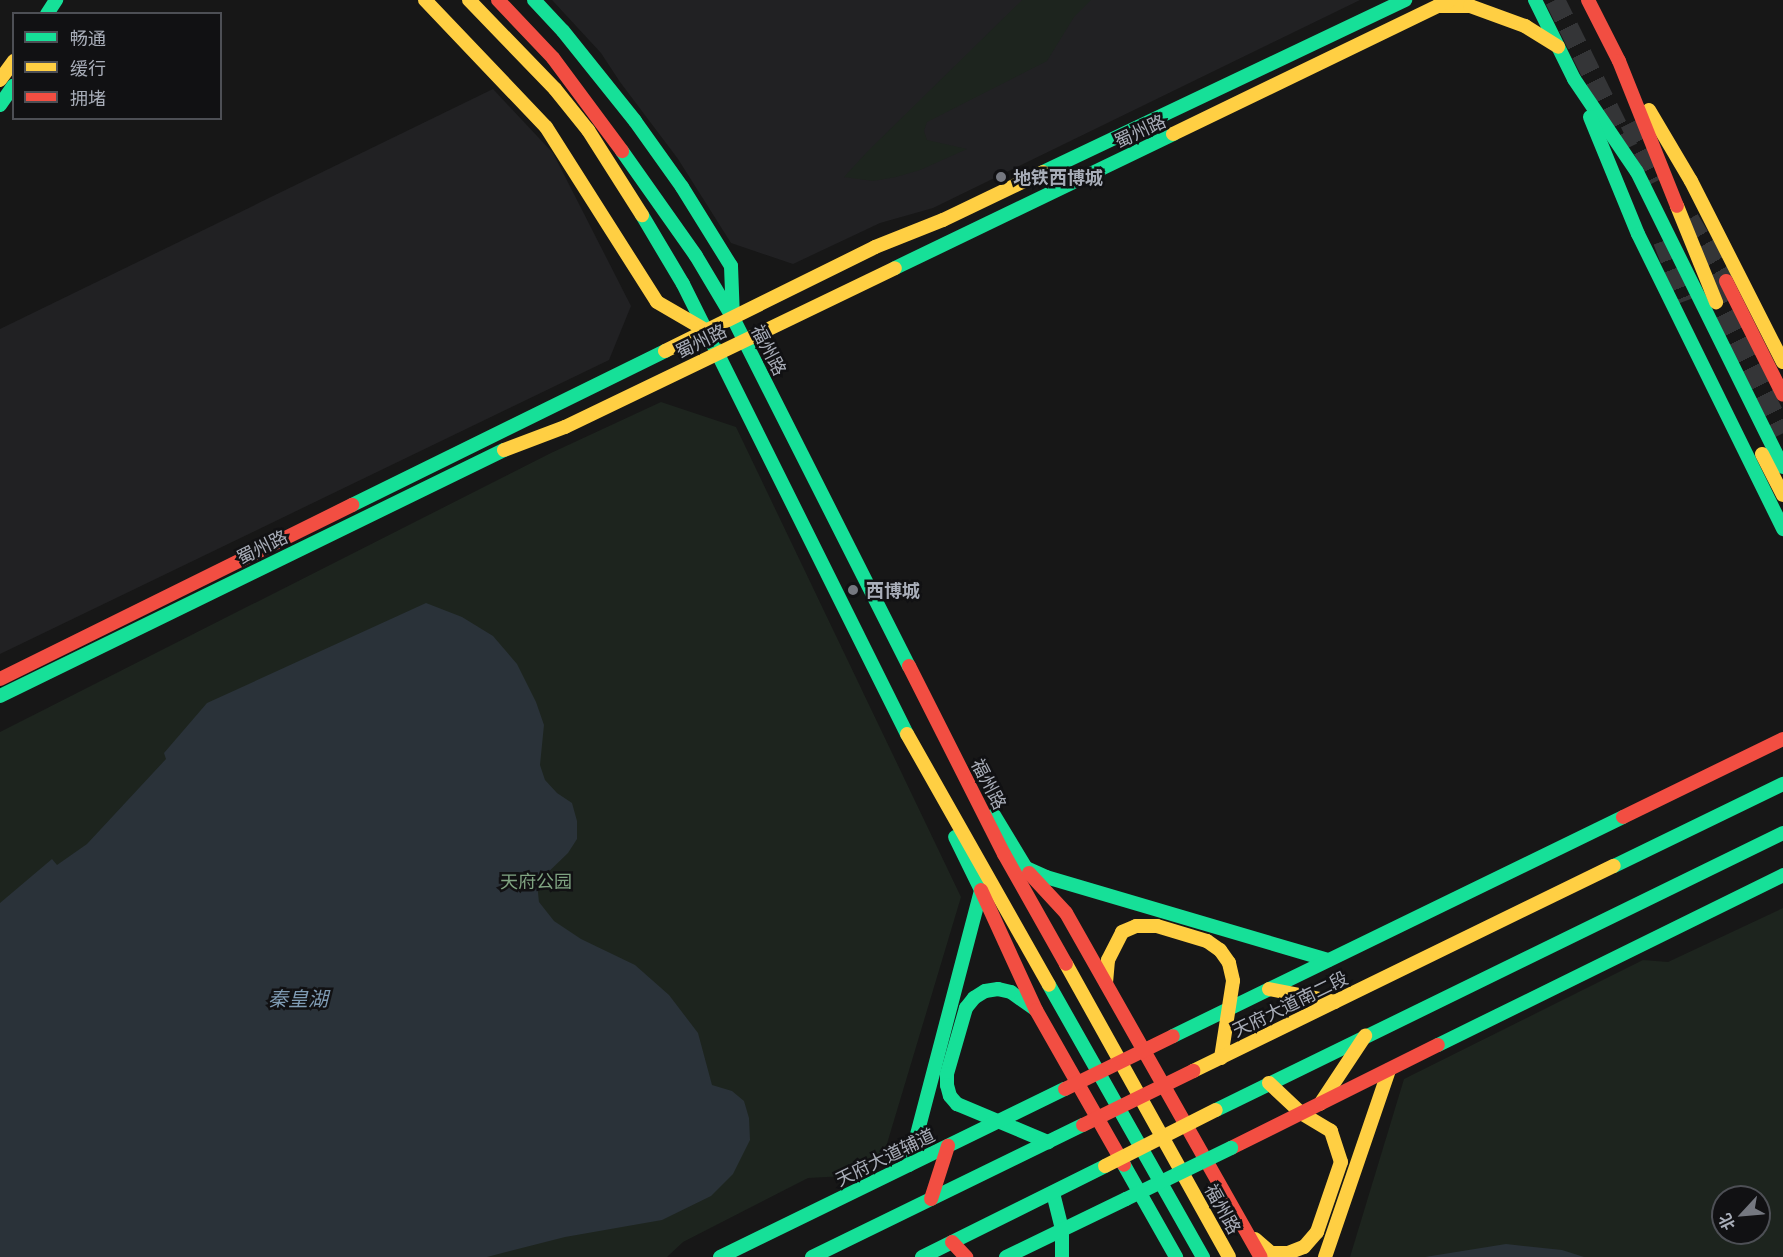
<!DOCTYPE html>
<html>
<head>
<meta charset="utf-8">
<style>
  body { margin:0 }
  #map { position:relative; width:1783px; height:1257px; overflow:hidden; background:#171717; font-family:"Noto Sans","Noto Sans SC",sans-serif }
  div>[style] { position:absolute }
  .built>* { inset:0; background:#212123 }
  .green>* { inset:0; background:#1d241e }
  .water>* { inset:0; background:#2a3239 }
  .secondary-tunnel>* { height:20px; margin-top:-10px; transform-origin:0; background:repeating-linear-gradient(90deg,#343537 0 20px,transparent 0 30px) }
  .fast>* { height:14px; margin:-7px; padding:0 7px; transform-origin:7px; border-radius:7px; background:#16e098 }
  .slow>* { height:14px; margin:-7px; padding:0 7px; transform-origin:7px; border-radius:7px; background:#ffcf43 }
  .jam>* { height:14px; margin:-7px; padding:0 7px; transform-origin:7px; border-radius:7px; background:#f24e42 }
  .fast-bridge>* { height:14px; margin:-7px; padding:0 7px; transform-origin:7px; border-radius:7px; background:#16e098 }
  .slow-bridge>* { height:14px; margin:-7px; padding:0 7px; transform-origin:7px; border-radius:7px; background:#ffcf43 }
  .jam-bridge>* { height:14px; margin:-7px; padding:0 7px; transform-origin:7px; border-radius:7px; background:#f24e42 }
  .dots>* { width:16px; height:16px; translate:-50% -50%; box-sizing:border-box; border:3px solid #111113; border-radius:50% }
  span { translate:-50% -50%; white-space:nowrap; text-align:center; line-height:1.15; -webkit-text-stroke:5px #111113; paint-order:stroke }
  .street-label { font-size:18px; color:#a8adb8 }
  .poi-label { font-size:18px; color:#a8adb8; font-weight:700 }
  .left { translate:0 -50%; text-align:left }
  .park-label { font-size:18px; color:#7fa381 }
  .water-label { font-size:20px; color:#7f9bb3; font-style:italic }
  .legend { position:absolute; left:12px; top:12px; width:210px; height:108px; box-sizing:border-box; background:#111113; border:2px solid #4d4f55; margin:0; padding:8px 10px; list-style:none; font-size:18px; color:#a8adb8 }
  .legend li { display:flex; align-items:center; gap:12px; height:30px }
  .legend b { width:30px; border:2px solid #4d4f55 }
  .north { position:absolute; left:1711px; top:1185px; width:60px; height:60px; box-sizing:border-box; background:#111113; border:2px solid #4d4f55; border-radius:50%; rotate:244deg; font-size:16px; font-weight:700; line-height:24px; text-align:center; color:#a8adb8 }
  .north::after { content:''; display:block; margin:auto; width:21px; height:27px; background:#757880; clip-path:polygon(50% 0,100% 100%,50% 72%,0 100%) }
</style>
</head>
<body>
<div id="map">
  <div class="built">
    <i style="clip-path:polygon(552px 0,1360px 0,933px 208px,880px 223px,793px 264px,731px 243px,678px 159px,620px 82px,601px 53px)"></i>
    <i style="clip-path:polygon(493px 89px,553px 153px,631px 306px,609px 360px,0 654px,0 329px)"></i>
  </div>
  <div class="green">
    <i style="clip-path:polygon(1022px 0,1091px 0,1074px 17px,1047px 61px,927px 122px,924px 131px,927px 140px,967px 149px,920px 170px,896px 177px,873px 181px,844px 177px,868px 151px)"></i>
    <i style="clip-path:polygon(661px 402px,736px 427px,961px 897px,883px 1157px,844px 1176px,808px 1178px,683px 1242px,667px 1257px,0 1257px,0 732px,551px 453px)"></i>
    <i style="clip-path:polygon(evenodd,1783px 908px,1783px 1257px,1350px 1257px,1404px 1079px,1643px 960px,1668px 962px,1783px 908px,1723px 1197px,1759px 1197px,1759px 1233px,1723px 1233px,1723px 1197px)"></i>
  </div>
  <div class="water">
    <i style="clip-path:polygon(426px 603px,462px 617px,493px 636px,517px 664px,536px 702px,544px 725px,540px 765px,545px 780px,557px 793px,572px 803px,577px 821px,577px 839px,568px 853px,537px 883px,539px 902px,554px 921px,581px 939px,635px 965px,669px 995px,698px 1033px,712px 1085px,732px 1091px,744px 1101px,749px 1118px,750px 1140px,733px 1174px,711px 1196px,662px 1220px,565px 1237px,487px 1257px,0 1257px,0 903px,52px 859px,57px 865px,87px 844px,166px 759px,164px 753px,207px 703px)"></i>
    <i style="clip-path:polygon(1506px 1244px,1562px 1250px,1584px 1257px,1425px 1257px)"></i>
  </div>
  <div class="secondary-tunnel">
    <i style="left:1555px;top:0;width:165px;rotate:63.7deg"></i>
    <i style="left:1630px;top:123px;width:64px;rotate:63.8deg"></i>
    <i style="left:1689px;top:219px;width:72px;rotate:59.2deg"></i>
    <i style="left:1663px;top:241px;width:64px;rotate:69deg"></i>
    <i style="left:1711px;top:287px;width:163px;rotate:63.7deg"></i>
  </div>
  <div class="fast">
    <i style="left:534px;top:0;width:42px;rotate:46.9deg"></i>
    <i style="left:563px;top:31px;width:115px;rotate:51.3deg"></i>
    <i style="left:635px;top:121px;width:81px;rotate:54.5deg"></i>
    <i style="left:682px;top:187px;width:93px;rotate:58.2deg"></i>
    <i style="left:731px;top:266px;width:52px;rotate:87.8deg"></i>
    <i style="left:1535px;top:0;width:88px;rotate:63.7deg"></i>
    <i style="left:1574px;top:79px;width:112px;rotate:55.9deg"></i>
    <i style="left:1637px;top:172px;width:329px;rotate:63.7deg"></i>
    <i style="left:47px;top:14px;width:17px;rotate:-57deg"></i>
    <i style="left:0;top:105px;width:24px;rotate:-55deg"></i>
    <i style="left:1590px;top:117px;width:126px;rotate:67.7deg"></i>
    <i style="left:1638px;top:234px;width:329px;rotate:63.8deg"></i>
    <i style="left:622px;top:151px;width:128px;rotate:54.8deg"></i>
    <i style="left:696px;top:256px;width:72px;rotate:59.2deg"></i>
    <i style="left:733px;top:318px;width:390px;rotate:63.2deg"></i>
    <i style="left:1043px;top:172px;width:401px;rotate:-25.4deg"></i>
    <i style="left:642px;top:215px;width:80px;rotate:59.3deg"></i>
    <i style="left:683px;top:284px;width:503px;rotate:63.54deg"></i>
    <i style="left:895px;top:268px;width:309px;rotate:-25.7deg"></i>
    <i style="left:352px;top:505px;width:349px;rotate:-26.2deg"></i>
    <i style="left:0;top:696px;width:561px;rotate:-26.02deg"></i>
    <i style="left:994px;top:815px;width:62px;rotate:58.9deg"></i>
    <i style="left:1026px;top:868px;width:22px;rotate:24deg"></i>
    <i style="left:1046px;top:877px;width:294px;rotate:16.4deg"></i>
    <i style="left:1614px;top:866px;width:188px;rotate:-25.9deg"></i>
    <i style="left:1049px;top:985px;width:313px;rotate:60.5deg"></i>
    <i style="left:1035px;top:1009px;width:29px;rotate:-145deg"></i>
    <i style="left:1011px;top:992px;width:13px;rotate:-167deg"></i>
    <i style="left:998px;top:989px;width:13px;rotate:171deg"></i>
    <i style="left:985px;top:991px;width:13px;rotate:148deg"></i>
    <i style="left:974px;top:998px;width:13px;rotate:129deg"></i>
    <i style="left:966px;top:1008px;width:69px;rotate:106.1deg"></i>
    <i style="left:947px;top:1074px;width:11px;rotate:90deg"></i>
    <i style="left:947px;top:1085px;width:11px;rotate:75deg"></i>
    <i style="left:950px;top:1096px;width:11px;rotate:49deg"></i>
    <i style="left:957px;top:1104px;width:99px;rotate:22.7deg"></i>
    <i style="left:1173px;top:1036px;width:500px;rotate:-25.95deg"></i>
    <i style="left:1438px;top:1045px;width:385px;rotate:-26.2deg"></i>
    <i style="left:1216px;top:1110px;width:631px;rotate:-26.04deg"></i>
    <i style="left:909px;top:1165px;width:284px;rotate:-75.3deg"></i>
    <i style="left:981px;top:890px;width:59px;rotate:-116.1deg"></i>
    <i style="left:1124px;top:1165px;width:106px;rotate:60.5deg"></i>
    <i style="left:1053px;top:1193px;width:37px;rotate:76deg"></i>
    <i style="left:1062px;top:1229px;width:28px;rotate:90deg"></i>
    <i style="left:720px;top:1257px;width:384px;rotate:-26deg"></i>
    <i style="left:812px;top:1257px;width:301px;rotate:-26deg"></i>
    <i style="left:922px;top:1257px;width:204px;rotate:-26.4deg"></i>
    <i style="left:1006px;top:1257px;width:133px;rotate:-25.8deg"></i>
  </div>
  <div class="slow">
    <i style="left:425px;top:0;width:175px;rotate:46.4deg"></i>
    <i style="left:546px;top:127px;width:207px;rotate:57.6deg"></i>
    <i style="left:657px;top:302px;width:58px;rotate:30.1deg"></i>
    <i style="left:469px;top:0;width:124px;rotate:46deg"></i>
    <i style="left:555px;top:89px;width:53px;rotate:51.2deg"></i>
    <i style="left:588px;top:130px;width:101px;rotate:57.6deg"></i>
    <i style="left:1438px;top:6px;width:32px"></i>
    <i style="left:1470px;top:6px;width:59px;rotate:20deg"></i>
    <i style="left:1525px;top:26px;width:39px;rotate:32deg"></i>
    <i style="left:0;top:80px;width:24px;rotate:-54deg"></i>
    <i style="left:1649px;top:110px;width:82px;rotate:59.4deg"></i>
    <i style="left:1691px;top:181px;width:203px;rotate:63.1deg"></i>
    <i style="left:1173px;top:134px;width:308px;rotate:-25.8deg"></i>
    <i style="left:1677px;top:206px;width:104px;rotate:67.9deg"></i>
    <i style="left:665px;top:351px;width:234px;rotate:-26.3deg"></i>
    <i style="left:875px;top:247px;width:73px;rotate:-21.7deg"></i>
    <i style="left:943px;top:220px;width:111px;rotate:-25.6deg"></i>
    <i style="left:504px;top:450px;width:65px;rotate:-20.7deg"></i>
    <i style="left:565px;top:427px;width:366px;rotate:-25.7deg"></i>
    <i style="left:1762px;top:454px;width:46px;rotate:62.9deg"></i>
    <i style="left:907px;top:734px;width:288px;rotate:60.5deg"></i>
    <i style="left:1066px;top:964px;width:335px;rotate:60.9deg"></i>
    <i style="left:1106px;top:983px;width:23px;rotate:-85deg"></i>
    <i style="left:1108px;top:960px;width:31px;rotate:-63deg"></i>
    <i style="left:1122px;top:932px;width:15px;rotate:-23deg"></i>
    <i style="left:1136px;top:926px;width:21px"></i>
    <i style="left:1157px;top:926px;width:52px;rotate:16.7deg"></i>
    <i style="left:1207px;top:941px;width:16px;rotate:35deg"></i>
    <i style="left:1220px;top:950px;width:16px;rotate:55deg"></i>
    <i style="left:1229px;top:963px;width:18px;rotate:77deg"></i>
    <i style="left:1233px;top:981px;width:78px;rotate:98.9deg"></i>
    <i style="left:1269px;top:989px;width:67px;rotate:11.1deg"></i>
    <i style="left:1193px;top:1071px;width:468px;rotate:-26deg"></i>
    <i style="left:1320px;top:1104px;width:82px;rotate:-56.5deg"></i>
    <i style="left:1255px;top:1239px;width:21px;rotate:41deg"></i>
    <i style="left:1271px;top:1253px;width:17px"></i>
    <i style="left:1288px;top:1253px;width:17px;rotate:-21deg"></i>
    <i style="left:1304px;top:1247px;width:20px;rotate:-49deg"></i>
    <i style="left:1317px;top:1232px;width:74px;rotate:-71.1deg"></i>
    <i style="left:1341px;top:1162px;width:33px;rotate:-108deg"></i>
    <i style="left:1331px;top:1131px;width:35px;rotate:-149deg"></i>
    <i style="left:1301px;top:1113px;width:44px;rotate:-136.8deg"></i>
    <i style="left:1325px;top:1257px;width:198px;rotate:-71.1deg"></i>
  </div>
  <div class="jam">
    <i style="left:498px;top:0;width:80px;rotate:46.5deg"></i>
    <i style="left:553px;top:58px;width:116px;rotate:53.4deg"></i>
    <i style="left:1588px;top:0;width:68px;rotate:63.1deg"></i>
    <i style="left:1619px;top:61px;width:156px;rotate:68.2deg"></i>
    <i style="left:1726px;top:281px;width:127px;rotate:63.4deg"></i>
    <i style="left:909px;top:666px;width:211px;rotate:63.2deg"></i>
    <i style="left:1004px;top:854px;width:126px;rotate:60.6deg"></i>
    <i style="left:0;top:679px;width:393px;rotate:-26.3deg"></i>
    <i style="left:1623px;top:817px;width:178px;rotate:-26deg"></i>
    <i style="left:1029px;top:873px;width:54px;rotate:47.2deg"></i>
    <i style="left:1066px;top:913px;width:395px;rotate:60.5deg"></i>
    <i style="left:981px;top:890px;width:132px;rotate:65.4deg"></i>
    <i style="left:1036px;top:1010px;width:178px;rotate:60.4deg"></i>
    <i style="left:1231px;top:1148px;width:231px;rotate:-26.5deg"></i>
    <i style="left:931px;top:1199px;width:56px;rotate:-72.2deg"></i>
    <i style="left:952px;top:1242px;width:21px;rotate:47deg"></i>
  </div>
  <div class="fast-bridge">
    <i style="left:1126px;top:1199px;width:117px;rotate:-25.9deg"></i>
  </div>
  <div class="slow-bridge">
    <i style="left:1105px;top:1166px;width:124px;rotate:-26.8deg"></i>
  </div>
  <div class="jam-bridge">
    <i style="left:1065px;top:1089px;width:120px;rotate:-26.1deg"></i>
    <i style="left:1083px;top:1125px;width:123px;rotate:-26.1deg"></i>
  </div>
  <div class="dots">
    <i style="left:1001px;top:177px;background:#757880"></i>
    <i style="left:853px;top:590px;background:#757880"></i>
  </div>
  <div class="street-label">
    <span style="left:1140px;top:131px;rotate:-25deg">蜀州路</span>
    <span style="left:701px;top:341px;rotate:-26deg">蜀州路</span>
    <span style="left:769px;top:350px;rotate:63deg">福州路</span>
    <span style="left:262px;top:547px;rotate:-26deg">蜀州路</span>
    <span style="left:989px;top:784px;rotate:63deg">福州路</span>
    <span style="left:1290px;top:1004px;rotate:-26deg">天府大道南二段</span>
    <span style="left:885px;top:1157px;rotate:-26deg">天府大道辅道</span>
    <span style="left:1223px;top:1209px;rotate:61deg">福州路</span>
  </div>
  <div class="poi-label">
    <span class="left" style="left:1013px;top:177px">地铁西博城</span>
    <span class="left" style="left:866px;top:590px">西博城</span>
  </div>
  <div class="park-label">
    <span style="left:536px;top:881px">天府公园</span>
  </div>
  <div class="water-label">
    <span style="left:298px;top:998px">秦皇湖</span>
  </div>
  <ul class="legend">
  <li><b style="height:8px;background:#16e098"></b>畅通</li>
  <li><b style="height:8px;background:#ffcf43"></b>缓行</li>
  <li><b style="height:8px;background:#f24e42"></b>拥堵</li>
  </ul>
  <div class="north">北</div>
</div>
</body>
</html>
